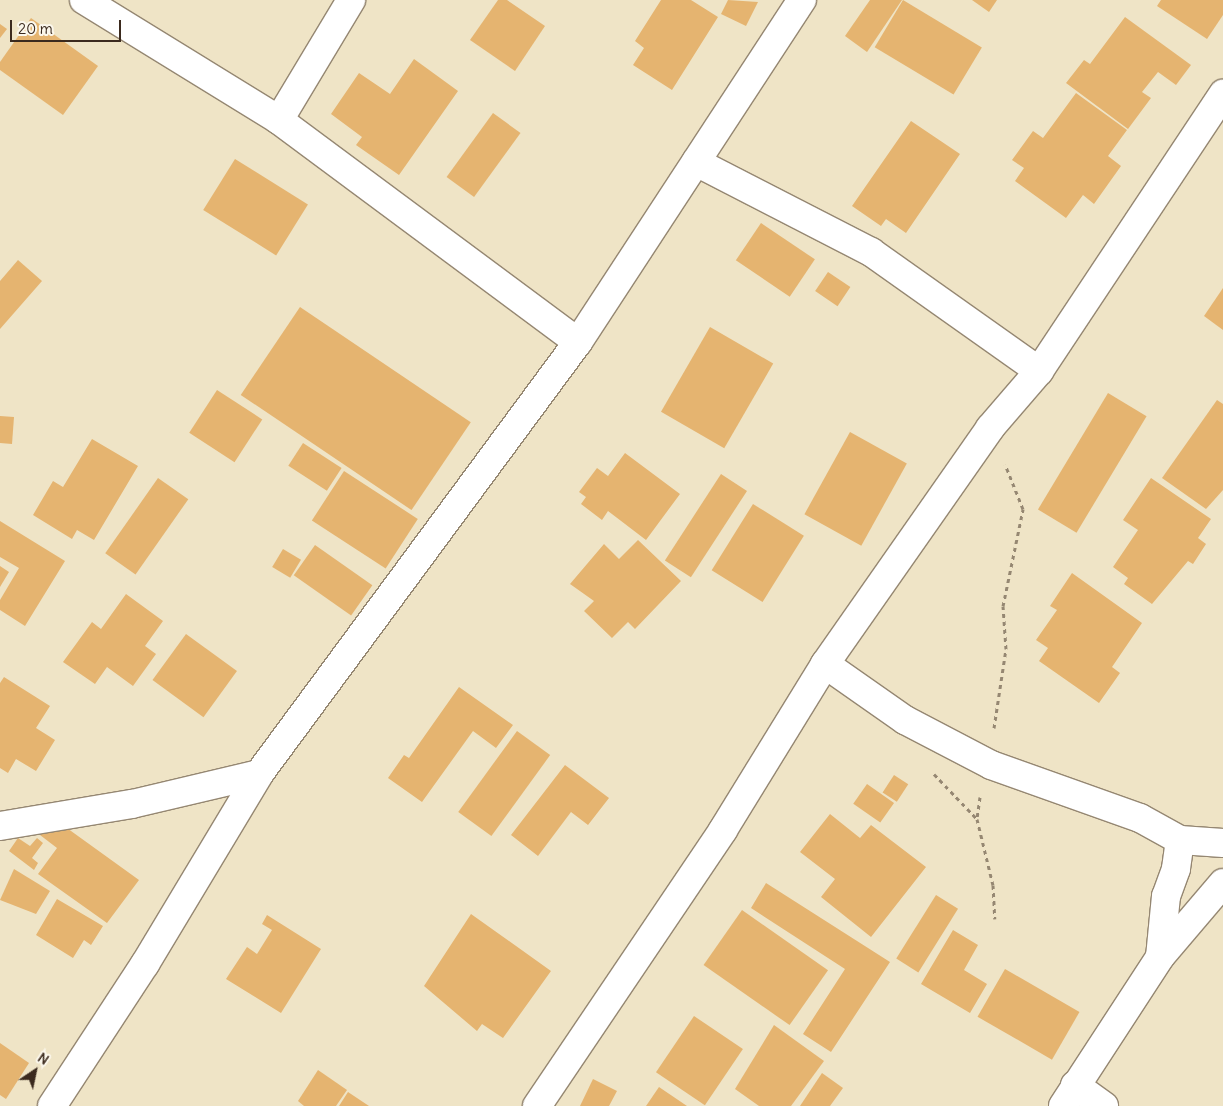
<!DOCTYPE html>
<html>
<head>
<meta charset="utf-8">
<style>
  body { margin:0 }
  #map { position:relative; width:1223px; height:1106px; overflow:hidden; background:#efe4c6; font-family:Delius,sans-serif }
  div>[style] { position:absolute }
  .building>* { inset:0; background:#e5b470; transform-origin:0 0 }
  .path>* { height:3px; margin-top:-1.5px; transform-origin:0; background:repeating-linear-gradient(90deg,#958772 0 4px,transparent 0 8px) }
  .roads { filter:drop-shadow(1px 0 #958772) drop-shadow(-1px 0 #958772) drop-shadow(0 1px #958772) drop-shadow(0 -1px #958772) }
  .minor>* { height:28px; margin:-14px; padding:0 14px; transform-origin:14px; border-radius:14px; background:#fff }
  span { translate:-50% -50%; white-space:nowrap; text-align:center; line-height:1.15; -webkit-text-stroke:4.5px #fbf7ec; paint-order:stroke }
  .north { position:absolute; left:10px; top:1046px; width:50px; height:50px; -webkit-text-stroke:4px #fbf7ec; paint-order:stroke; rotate:34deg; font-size:14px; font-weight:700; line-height:20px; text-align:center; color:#3b2a1e }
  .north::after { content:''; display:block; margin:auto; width:18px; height:22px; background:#3b2a1e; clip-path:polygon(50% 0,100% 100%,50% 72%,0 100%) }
  .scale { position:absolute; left:10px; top:20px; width:111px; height:22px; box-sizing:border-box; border:2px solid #3b2a1e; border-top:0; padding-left:6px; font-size:15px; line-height:18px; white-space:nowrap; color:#3b2a1e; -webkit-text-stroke:4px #fbf7ec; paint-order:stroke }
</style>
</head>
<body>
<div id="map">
  <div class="building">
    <i style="clip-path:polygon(498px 0,507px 0,545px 26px,515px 71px,470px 40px)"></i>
    <i style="clip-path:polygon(661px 0,691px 0,718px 17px,672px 90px,633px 65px,644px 48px,635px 41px)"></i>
    <i style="clip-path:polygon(728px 0,758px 2px,746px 26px,721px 14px)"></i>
    <i style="clip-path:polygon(870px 0,902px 0,867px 52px,845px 36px)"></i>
    <i style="left:903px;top:0;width:92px;height:55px;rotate:31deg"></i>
    <i style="clip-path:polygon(972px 0,997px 0,989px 12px)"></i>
    <i style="clip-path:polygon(1161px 0,1223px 0,1223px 15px,1207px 39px,1157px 6px)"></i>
    <i style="clip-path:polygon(1125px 17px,1191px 65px,1176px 85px,1158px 72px,1142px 92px,1151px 98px,1128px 129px,1066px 83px,1084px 60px,1090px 64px)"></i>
    <i style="clip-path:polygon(31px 18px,98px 66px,63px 115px,0 70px,0 62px)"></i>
    <i style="clip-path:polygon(0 24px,7px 29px,0 38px)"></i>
    <i style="clip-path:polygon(414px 59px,458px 91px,399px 175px,356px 145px,362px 137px,331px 114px,359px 73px,390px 94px)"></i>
    <i style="clip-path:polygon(1076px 93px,1127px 130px,1108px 156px,1121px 166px,1094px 204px,1083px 195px,1066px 218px,1015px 181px,1024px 168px,1012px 160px,1033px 131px,1043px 138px)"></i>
    <i style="left:493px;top:113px;width:34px;height:79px;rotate:36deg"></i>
    <i style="clip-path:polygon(911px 121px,960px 154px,906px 233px,886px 219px,881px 226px,852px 206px)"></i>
    <i style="left:235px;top:159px;width:86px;height:60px;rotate:32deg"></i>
    <i style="left:761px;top:223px;width:65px;height:45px;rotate:34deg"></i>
    <i style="clip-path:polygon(18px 260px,42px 281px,0 329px,0 281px)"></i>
    <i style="left:828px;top:272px;width:27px;height:23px;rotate:34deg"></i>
    <i style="clip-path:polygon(1223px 288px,1223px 330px,1204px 316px)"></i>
    <i style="left:300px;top:307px;width:206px;height:106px;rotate:34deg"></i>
    <i style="left:710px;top:327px;width:73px;height:98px;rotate:30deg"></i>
    <i style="left:217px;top:390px;width:54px;height:51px;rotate:33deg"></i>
    <i style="left:1108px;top:393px;width:45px;height:136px;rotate:31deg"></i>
    <i style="clip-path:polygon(1217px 400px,1223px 404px,1223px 490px,1206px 509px,1162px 478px)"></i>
    <i style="clip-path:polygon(0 416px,14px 417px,12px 444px,0 443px)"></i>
    <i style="left:850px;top:432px;width:65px;height:94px;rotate:29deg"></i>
    <i style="clip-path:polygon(92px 439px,138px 466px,94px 540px,77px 530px,72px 539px,33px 515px,53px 481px,63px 487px)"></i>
    <i style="left:303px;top:443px;width:46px;height:27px;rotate:33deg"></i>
    <i style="clip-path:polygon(625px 453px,680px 494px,646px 540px,608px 511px,602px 520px,581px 504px,586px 497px,579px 492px,597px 468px,608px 476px)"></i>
    <i style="left:344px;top:471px;width:88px;height:59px;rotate:33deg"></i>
    <i style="left:721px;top:474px;width:31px;height:103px;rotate:33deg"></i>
    <i style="left:158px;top:478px;width:37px;height:92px;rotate:35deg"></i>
    <i style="clip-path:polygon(1151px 478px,1211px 519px,1198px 538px,1206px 544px,1193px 564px,1188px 561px,1152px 604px,1124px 584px,1128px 578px,1113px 567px,1138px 530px,1123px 520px)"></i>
    <i style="left:753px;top:504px;width:60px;height:78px;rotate:32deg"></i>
    <i style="clip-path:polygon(0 521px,65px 561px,25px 626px,0 610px,0 600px,19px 568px,0 557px)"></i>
    <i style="clip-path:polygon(638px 540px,681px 581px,635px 629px,628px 622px,612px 638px,584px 611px,594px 601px,570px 584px,604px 544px,619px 559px)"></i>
    <i style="left:315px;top:545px;width:70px;height:37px;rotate:35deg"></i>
    <i style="left:283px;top:549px;width:21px;height:21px;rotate:31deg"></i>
    <i style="clip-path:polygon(0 566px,9px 572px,0 587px)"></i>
    <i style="clip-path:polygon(1072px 573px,1142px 623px,1112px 667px,1120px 673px,1099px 703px,1039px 661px,1048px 648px,1036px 640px,1057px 610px,1050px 606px)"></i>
    <i style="clip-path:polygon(126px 594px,163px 621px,145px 646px,156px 654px,133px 686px,107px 667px,95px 684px,63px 662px,92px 622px,101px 629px)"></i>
    <i style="left:186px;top:634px;width:63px;height:57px;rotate:36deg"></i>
    <i style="clip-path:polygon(4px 677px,50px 706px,36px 728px,55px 740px,36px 771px,16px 759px,8px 773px,0 768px,0 683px)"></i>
    <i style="clip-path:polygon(459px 687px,513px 725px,496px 748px,473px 731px,422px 802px,388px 778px,404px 755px,409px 758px)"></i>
    <i style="left:517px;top:731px;width:41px;height:100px;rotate:36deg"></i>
    <i style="clip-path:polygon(565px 765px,609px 798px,588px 825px,571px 812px,538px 856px,511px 835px)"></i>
    <i style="left:894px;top:775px;width:17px;height:21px;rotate:33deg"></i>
    <i style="left:867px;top:784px;width:33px;height:24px;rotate:35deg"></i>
    <i style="clip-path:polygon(830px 814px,860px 838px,871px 825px,926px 867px,871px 937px,821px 897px,835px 879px,800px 852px)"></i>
    <i style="clip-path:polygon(53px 818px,139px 880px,107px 923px,38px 874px,57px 848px,40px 835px)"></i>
    <i style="clip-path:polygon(18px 838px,30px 846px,37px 838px,43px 843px,32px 858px,38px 863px,34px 870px,9px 851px)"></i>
    <i style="clip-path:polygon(14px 869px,50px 891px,36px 914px,0 900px)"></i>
    <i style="clip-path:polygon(766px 883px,890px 962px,831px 1052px,803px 1034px,845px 969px,751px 908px)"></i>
    <i style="left:936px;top:895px;width:26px;height:75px;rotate:32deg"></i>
    <i style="clip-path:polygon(57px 899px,103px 926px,91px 945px,84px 940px,73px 958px,36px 935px)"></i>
    <i style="left:742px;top:910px;width:105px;height:67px;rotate:35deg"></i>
    <i style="clip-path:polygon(471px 914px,551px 971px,503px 1038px,482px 1024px,477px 1031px,424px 986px)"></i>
    <i style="clip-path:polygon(267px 915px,321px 949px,281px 1013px,226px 979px,247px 947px,257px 954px,272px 930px,262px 924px)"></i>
    <i style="clip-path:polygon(953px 930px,978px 945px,964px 970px,987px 984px,970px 1013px,921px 984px)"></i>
    <i style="left:1005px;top:969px;width:86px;height:55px;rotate:30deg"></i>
    <i style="left:694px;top:1016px;width:59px;height:68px;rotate:34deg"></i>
    <i style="clip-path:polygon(774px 1025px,824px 1061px,791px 1106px,759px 1106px,735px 1089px)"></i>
    <i style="clip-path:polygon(0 1043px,29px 1063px,6px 1099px,0 1095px)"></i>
    <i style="clip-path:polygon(318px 1070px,347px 1090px,336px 1106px,304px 1106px,298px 1101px)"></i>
    <i style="clip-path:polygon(822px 1073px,843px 1088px,830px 1106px,800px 1106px)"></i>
    <i style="clip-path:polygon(593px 1079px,617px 1091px,609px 1106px,580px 1106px)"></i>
    <i style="clip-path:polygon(659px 1087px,687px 1106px,646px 1106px)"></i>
    <i style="clip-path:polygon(348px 1092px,369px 1106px,339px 1106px)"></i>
  </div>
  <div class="path">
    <i style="left:994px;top:728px;width:80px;rotate:-81.4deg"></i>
    <i style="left:1006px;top:649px;width:43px;rotate:-94deg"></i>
    <i style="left:1003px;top:606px;width:99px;rotate:-78.3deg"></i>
    <i style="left:1023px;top:509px;width:48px;rotate:-111.8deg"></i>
    <i style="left:934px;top:774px;width:62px;rotate:46.3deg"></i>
    <i style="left:980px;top:797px;width:22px;rotate:98deg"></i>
    <i style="left:977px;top:819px;width:68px;rotate:76.4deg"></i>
    <i style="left:993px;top:885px;width:34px;rotate:87deg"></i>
  </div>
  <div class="roads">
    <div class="minor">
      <i style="left:84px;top:0;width:229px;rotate:31.6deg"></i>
      <i style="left:279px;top:120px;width:372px;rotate:36.6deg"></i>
      <i style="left:279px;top:120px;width:140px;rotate:-59deg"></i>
      <i style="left:696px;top:162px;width:197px;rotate:27.2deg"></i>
      <i style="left:871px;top:252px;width:206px;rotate:35.3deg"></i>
      <i style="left:825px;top:664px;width:98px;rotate:35deg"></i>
      <i style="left:905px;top:720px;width:97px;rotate:27.6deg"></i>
      <i style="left:991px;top:765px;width:158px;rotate:19.6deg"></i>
      <i style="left:1140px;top:818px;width:46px;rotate:28.8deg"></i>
      <i style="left:1180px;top:840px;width:29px;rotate:98deg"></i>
      <i style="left:1176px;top:869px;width:29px;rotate:110deg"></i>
      <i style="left:1166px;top:896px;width:61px;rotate:95.6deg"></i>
      <i style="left:0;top:826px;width:134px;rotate:-9.5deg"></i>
      <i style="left:132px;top:804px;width:130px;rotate:-13.3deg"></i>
      <i style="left:1180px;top:840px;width:43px;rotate:4deg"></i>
      <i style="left:1075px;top:1085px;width:36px;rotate:36deg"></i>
      <i style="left:52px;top:1106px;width:170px;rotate:-56.8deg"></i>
      <i style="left:145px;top:964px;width:222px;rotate:-59deg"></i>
      <i style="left:259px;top:774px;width:537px;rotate:-53.56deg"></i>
      <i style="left:578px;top:342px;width:409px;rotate:-56.8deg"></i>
      <i style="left:537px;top:1106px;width:333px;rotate:-56deg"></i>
      <i style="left:723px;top:830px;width:195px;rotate:-58.4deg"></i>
      <i style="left:825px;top:664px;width:288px;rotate:-55deg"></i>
      <i style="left:990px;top:428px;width:75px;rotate:-49.3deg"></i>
      <i style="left:1039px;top:371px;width:333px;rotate:-56.4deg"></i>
      <i style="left:1063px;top:1106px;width:178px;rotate:-56.9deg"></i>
      <i style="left:1160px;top:957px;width:97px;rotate:-49.6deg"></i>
    </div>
  </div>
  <div class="north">N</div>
  <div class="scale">20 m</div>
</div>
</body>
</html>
